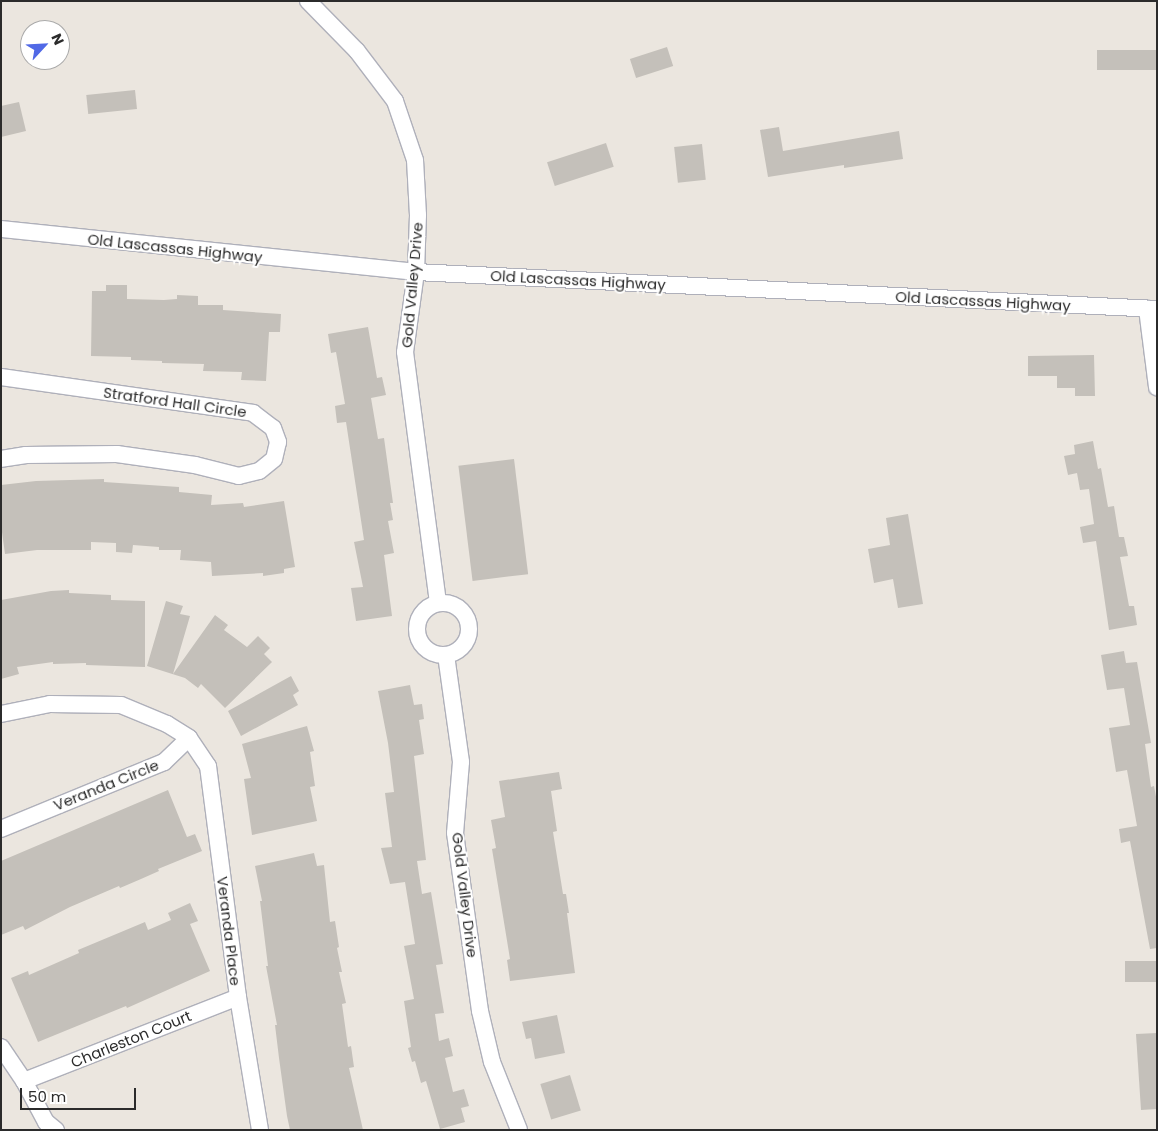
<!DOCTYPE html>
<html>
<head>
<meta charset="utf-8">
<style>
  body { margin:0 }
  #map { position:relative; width:1158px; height:1131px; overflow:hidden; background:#ebe6df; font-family:Poppins,sans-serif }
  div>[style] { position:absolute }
  .building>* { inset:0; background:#c4c0ba; transform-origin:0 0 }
  .roads { filter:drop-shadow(1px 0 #afb0ba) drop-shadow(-1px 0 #afb0ba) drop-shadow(0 1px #afb0ba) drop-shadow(0 -1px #afb0ba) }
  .street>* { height:16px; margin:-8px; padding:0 8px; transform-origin:8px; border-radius:8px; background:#fff }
  .street>.ring { margin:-8px; padding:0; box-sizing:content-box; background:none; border:16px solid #fff; border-radius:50% }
  span { translate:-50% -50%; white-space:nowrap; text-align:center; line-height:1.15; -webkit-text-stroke:4px #fff; paint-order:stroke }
  .street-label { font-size:15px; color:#2b2b2b }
  .frame { position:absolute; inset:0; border:2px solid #2b2b2b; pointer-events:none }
  .north { position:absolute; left:20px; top:20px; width:50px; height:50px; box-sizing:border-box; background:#fff; border:1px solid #aaa; border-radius:50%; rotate:65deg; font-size:14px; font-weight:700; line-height:20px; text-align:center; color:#2b2b2b }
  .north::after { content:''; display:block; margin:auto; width:18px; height:22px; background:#5169e6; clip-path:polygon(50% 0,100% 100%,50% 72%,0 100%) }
  .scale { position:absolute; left:20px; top:1088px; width:116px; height:22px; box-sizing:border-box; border:2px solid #2b2b2b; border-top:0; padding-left:6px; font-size:15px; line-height:18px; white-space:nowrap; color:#2b2b2b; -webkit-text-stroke:4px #fff; paint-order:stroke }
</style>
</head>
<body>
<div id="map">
  <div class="building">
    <i style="left:667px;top:47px;width:20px;height:39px;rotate:72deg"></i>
    <i style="left:1157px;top:50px;width:20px;height:60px;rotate:90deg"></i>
    <i style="left:135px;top:90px;width:19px;height:49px;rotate:84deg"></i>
    <i style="clip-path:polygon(19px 102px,26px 131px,1px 137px,1px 106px)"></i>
    <i style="clip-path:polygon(779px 127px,783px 151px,899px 131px,903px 159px,844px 168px,844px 165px,768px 177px,760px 130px)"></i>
    <i style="left:606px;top:143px;width:25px;height:62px;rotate:72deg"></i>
    <i style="left:702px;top:144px;width:36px;height:28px;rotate:84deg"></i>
    <i style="clip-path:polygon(106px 285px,127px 285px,127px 299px,164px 300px,177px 299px,177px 295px,198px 296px,198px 305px,223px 305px,223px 310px,281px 314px,280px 332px,269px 332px,266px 381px,241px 380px,242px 372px,203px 371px,204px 364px,162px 363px,162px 361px,131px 360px,131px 357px,91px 356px,92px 291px,106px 291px)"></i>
    <i style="clip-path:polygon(368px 327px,377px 378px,382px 377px,386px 395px,371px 398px,378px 439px,384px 438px,393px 503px,390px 503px,393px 520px,388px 521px,394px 553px,384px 555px,392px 616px,356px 621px,351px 588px,363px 587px,354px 542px,364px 540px,346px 422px,337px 423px,335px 406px,345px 404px,336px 352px,331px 353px,328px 334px)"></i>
    <i style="clip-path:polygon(1094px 355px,1095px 396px,1075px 396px,1075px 388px,1057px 388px,1057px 376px,1028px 376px,1028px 356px)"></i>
    <i style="clip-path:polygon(1093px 441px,1098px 469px,1101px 468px,1108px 507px,1114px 506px,1119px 537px,1124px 537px,1128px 556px,1120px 557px,1129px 606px,1134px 606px,1137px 625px,1109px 630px,1096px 541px,1083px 543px,1080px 527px,1094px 524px,1089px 489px,1080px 490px,1077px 473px,1068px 475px,1064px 456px,1075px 454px,1074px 445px)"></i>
    <i style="left:514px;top:459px;width:116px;height:56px;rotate:83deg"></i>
    <i style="clip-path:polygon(104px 479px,104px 482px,179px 487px,179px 492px,212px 495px,211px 505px,243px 503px,244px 507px,284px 501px,295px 567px,284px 569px,284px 573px,263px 576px,263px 573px,212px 576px,211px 562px,180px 560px,181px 550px,159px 550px,159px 547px,133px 545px,132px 553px,116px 552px,116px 543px,91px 542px,91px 550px,37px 550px,5px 554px,1px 525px,1px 485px,36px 481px)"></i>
    <i style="clip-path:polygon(908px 514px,923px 604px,898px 608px,893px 579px,874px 583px,868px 549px,890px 545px,886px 518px)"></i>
    <i style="clip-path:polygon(69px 590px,69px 593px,111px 595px,111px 600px,145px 601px,145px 667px,86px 665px,86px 663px,53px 664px,53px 662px,17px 667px,19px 674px,1px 679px,1px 600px,51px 591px)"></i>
    <i style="clip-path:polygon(166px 601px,183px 606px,180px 614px,190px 616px,173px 674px,215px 615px,228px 625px,224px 630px,247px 647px,258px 636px,270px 648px,264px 654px,272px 662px,225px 708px,201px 684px,198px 688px,185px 678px,147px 666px)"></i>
    <i style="clip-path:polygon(1124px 651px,1126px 663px,1137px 662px,1151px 743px,1145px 744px,1151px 787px,1154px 786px,1157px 802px,1157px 948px,1150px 949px,1130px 841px,1121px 843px,1119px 829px,1137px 826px,1127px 770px,1116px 772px,1109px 728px,1130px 725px,1124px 688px,1107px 690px,1101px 655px)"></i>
    <i style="clip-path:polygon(291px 676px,299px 691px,293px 695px,298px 705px,241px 736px,228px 711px)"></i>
    <i style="clip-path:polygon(410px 685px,414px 705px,422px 704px,424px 719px,419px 720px,424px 754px,414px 756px,426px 860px,417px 861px,422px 894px,431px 892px,443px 964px,436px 965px,444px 1013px,435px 1014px,439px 1041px,449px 1038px,453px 1056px,445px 1058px,453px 1092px,464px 1089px,469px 1106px,461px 1108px,465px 1122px,440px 1129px,426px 1081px,421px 1083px,415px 1061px,412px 1062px,408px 1048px,411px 1047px,404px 1001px,414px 999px,404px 946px,415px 944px,405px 882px,390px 884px,381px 848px,392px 847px,385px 793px,394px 792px,388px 743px,378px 691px)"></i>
    <i style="clip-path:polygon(307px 726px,314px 751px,310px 752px,315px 786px,310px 787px,317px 821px,252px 835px,244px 779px,251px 778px,242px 744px)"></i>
    <i style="clip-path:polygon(559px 772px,562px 789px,551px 791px,557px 831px,553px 832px,563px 894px,566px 894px,569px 913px,567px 913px,575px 973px,510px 981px,507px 960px,510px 959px,492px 849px,496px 848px,491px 820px,505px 817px,499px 781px)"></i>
    <i style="clip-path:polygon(168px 790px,187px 837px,195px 834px,202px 851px,158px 869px,159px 871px,141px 879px,120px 888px,119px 886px,70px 907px,25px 930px,23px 926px,1px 935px,1px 861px)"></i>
    <i style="clip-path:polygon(314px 853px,317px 866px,324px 865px,330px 922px,335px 921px,339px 947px,337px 948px,342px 972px,339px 972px,346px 1003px,342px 1004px,348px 1047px,351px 1046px,354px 1067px,349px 1068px,363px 1130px,290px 1130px,287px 1116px,279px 1058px,275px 1025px,277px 1025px,266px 966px,268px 966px,260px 901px,262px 901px,255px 866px)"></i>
    <i style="clip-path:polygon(190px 903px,198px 921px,190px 924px,210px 971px,127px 1008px,126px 1006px,38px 1042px,11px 978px,28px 971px,29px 975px,79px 953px,78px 950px,145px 922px,148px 930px,171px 920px,168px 913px)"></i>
    <i style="left:1157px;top:961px;width:21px;height:32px;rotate:90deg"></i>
    <i style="clip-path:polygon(557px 1015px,565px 1053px,535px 1059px,531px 1038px,526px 1039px,522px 1022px)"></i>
    <i style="clip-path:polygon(1157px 1033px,1157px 1109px,1141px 1110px,1136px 1034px)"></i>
    <i style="left:570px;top:1075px;width:37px;height:31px;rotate:73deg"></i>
  </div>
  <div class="roads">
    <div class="street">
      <i style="left:308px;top:1px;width:70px;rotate:45.6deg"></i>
      <i style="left:357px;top:51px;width:63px;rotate:52.8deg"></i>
      <i style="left:395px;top:101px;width:62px;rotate:71.3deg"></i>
      <i style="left:415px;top:160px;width:55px;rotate:86.9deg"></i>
      <i style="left:418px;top:215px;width:57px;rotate:92deg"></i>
      <i style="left:416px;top:272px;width:81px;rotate:97.8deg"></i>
      <i style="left:405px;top:352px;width:253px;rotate:82.5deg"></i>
      <i style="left:1px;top:229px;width:417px;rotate:5.9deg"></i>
      <i style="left:416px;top:272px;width:742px;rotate:2.86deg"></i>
      <i style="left:1147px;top:309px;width:79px;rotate:82.7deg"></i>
      <i style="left:1px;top:377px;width:255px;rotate:8.1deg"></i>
      <i style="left:253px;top:413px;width:25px;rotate:37deg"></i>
      <i style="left:273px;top:428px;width:15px;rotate:70deg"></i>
      <i style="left:278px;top:442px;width:17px;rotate:103deg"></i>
      <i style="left:274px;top:459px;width:19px;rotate:141deg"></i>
      <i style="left:259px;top:471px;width:21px;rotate:166deg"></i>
      <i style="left:239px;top:476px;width:45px;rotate:-166deg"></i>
      <i style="left:195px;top:465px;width:79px;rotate:-172deg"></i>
      <i style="left:117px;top:454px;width:91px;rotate:179.4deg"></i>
      <i style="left:26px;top:455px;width:25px;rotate:171deg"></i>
      <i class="ring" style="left:417px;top:603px;width:36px;height:36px"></i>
      <i style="left:446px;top:655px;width:108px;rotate:82deg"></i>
      <i style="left:461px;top:762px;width:71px;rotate:94.8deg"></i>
      <i style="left:455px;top:833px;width:180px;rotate:82deg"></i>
      <i style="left:480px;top:1011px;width:52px;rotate:76.8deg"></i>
      <i style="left:492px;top:1062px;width:73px;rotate:68.3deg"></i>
      <i style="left:1px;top:714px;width:50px;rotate:-11.5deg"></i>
      <i style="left:50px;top:704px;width:71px;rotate:0.8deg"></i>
      <i style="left:121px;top:705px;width:50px;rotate:22.4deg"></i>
      <i style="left:167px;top:724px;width:26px;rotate:32deg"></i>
      <i style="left:189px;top:738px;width:35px;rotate:136deg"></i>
      <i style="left:164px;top:762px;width:176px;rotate:157.7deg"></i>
      <i style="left:189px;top:738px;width:34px;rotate:56deg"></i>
      <i style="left:208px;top:766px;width:233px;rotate:82.6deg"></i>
      <i style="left:238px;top:997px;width:135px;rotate:80.6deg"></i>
      <i style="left:1px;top:1047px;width:41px;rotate:55.9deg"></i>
      <i style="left:24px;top:1081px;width:47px;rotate:61.8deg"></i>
      <i style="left:46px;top:1122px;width:13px;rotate:39deg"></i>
      <i style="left:24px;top:1081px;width:230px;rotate:-21.4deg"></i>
    </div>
  </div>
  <div class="street-label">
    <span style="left:175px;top:248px;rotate:6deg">Old Lascassas Highway</span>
    <span style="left:578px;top:280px;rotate:3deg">Old Lascassas Highway</span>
    <span style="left:412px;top:285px;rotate:-85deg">Gold Valley Drive</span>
    <span style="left:983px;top:301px;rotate:3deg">Old Lascassas Highway</span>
    <span style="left:175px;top:402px;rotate:8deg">Stratford Hall Circle</span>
    <span style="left:106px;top:785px;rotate:-22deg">Veranda Circle</span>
    <span style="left:465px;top:895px;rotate:83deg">Gold Valley Drive</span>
    <span style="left:229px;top:931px;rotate:83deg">Veranda Place</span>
    <span style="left:131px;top:1039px;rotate:-22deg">Charleston Court</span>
  </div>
  <div class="frame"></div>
  <div class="north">N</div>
  <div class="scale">50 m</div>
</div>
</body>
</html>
